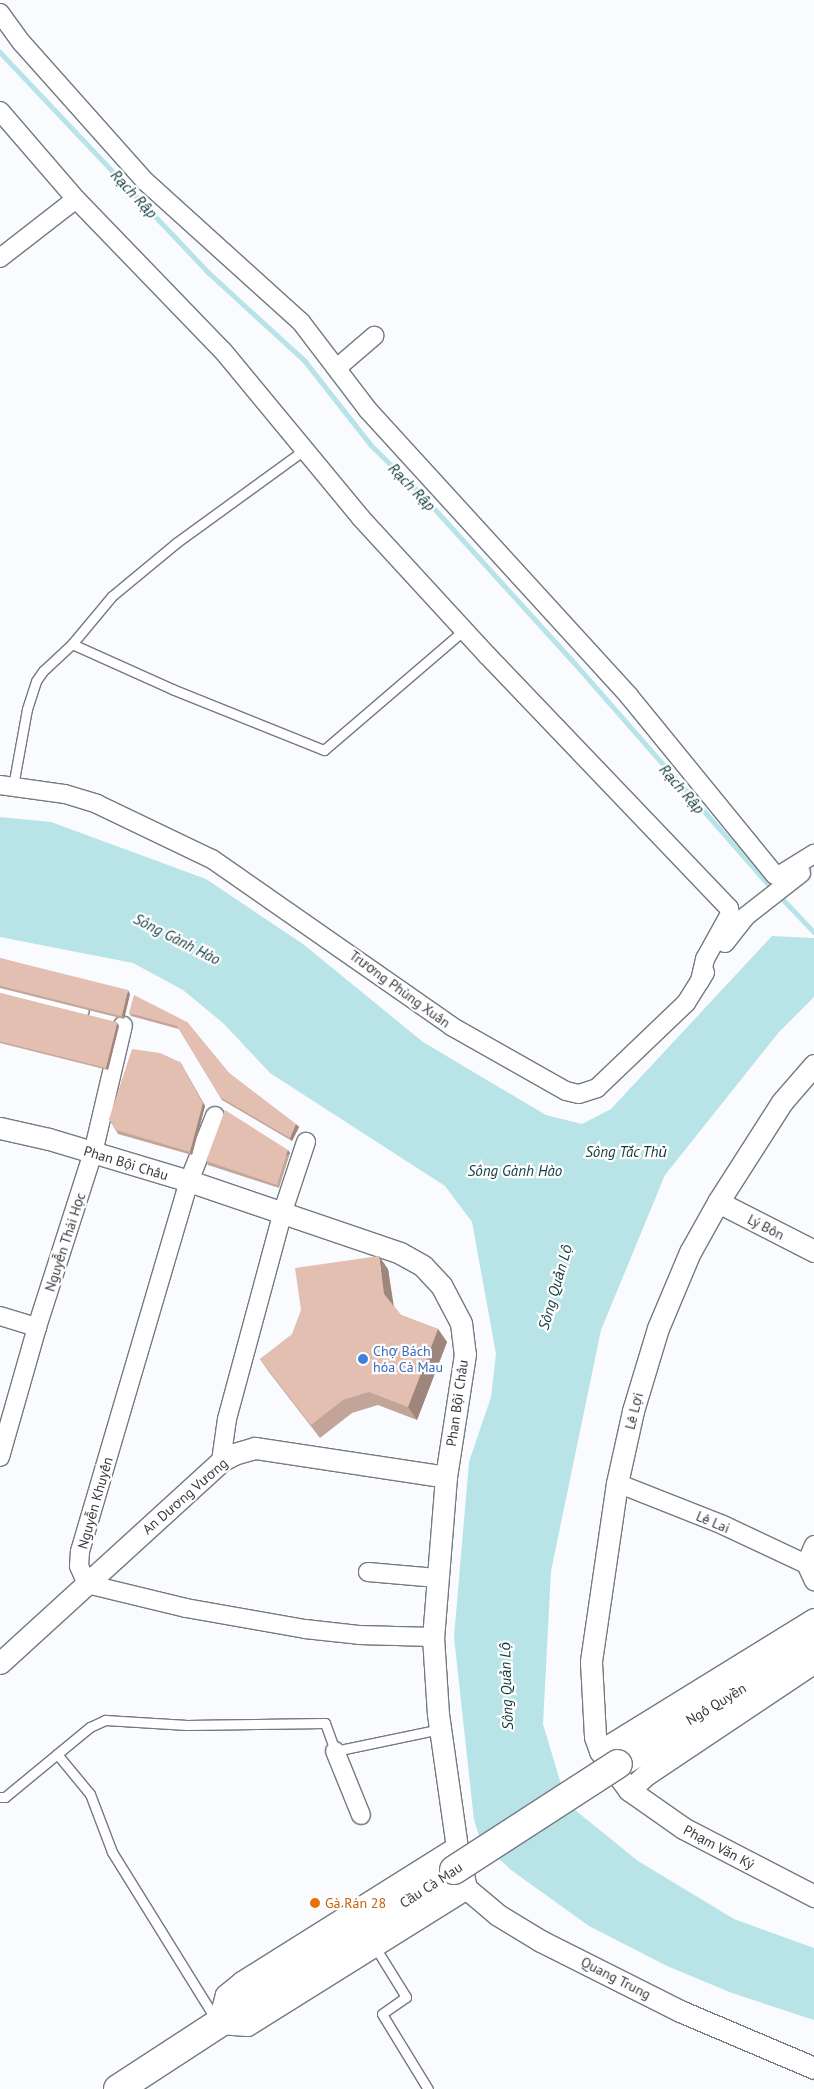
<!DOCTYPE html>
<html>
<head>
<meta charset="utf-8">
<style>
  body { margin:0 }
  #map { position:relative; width:814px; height:2089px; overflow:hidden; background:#f9fbfe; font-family:"PT Sans",sans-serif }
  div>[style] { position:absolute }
  .water>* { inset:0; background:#b8e3e7 }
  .stream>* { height:4.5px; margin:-2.25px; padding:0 2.25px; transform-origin:2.25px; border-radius:2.25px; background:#b8e3e7 }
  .roads { filter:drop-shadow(1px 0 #747a80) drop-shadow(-1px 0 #747a80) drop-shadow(0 1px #747a80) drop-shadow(0 -1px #747a80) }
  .service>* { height:9px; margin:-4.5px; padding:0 4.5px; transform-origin:4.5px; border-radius:4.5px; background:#fff }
  .minor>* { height:18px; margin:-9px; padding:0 9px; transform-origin:9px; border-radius:9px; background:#fff }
  .tertiary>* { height:21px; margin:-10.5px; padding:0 10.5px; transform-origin:10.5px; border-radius:10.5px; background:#fff }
  .primary>* { height:28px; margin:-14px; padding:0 14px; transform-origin:14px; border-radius:14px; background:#fff }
  .bridges { filter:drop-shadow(1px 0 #747a80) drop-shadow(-1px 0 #747a80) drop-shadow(0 1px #747a80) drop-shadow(0 -1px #747a80) }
  .primary-bridge>* { height:28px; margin:-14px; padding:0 14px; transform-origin:14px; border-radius:14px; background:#fff }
  .wall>* { inset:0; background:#c3a499 }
  .shaded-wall>* { inset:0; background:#9f867d; transform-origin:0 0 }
  .building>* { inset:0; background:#e3bfb2; transform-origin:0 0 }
  .dots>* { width:14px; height:14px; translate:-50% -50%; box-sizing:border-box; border:2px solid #fff; border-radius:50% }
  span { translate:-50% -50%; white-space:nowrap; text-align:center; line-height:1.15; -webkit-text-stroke:4.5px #fff; paint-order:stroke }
  .street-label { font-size:14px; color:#37393c }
  .shop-label { font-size:14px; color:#366cbe }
  .left { translate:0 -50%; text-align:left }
  .food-label { font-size:14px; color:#c56008 }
  .water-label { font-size:15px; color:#123b3e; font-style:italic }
</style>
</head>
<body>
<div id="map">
  <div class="water">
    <i style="clip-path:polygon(0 817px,51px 822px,206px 879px,303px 944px,423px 1042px,546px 1115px,582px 1124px,611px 1109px,772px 936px,814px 938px,814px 997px,779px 1032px,665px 1175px,601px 1330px,551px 1571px,543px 1724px,560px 1781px,575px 1810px,638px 1861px,734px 1919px,814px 1948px,814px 2020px,732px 1993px,667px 1966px,589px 1926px,511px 1870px,481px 1842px,474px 1820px,454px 1637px,469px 1462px,491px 1397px,496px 1354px,472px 1222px,445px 1186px,270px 1073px,223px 1023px,183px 990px,133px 963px,0 937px)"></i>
  </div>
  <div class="stream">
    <i style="left:0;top:52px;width:303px;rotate:46.6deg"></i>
    <i style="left:208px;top:272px;width:132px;rotate:42.5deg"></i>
    <i style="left:305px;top:361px;width:107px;rotate:51.8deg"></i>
    <i style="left:371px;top:445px;width:74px;rotate:44.5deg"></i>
    <i style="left:424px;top:497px;width:220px;rotate:47.8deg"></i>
    <i style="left:572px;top:660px;width:305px;rotate:48.8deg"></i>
    <i style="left:779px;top:895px;width:51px;rotate:46.6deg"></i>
  </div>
  <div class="roads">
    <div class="service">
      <i style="left:72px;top:644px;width:110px;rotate:24.2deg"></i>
      <i style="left:172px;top:689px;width:164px;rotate:21.9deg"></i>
      <i style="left:324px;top:750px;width:184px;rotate:-40.6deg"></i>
      <i style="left:13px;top:786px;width:78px;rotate:-79.7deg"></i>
      <i style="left:27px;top:709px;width:29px;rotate:-72deg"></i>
      <i style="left:36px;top:681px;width:12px;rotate:-55deg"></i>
      <i style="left:43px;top:671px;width:40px;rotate:-43deg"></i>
      <i style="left:72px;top:644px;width:62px;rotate:-50.2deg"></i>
      <i style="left:112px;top:596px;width:83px;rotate:-39.6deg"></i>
      <i style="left:176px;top:543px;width:158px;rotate:-36deg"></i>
      <i style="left:57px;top:1754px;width:52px;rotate:50.5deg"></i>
      <i style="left:90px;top:1794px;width:62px;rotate:69.2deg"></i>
      <i style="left:112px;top:1852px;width:198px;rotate:58.2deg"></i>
      <i style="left:0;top:1797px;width:5px"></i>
      <i style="left:5px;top:1797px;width:110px;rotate:-39.5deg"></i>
      <i style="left:90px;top:1727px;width:17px;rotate:-25deg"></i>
      <i style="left:105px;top:1720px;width:82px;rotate:3.5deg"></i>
      <i style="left:187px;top:1725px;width:138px;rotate:-0.8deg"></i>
      <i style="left:325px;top:1723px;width:30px;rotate:70deg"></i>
      <i style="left:335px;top:1751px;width:107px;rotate:-11.8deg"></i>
      <i style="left:375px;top:1947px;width:59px;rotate:58.2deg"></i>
      <i style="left:406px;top:1997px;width:29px;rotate:145deg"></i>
      <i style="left:382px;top:2014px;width:88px;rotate:58.5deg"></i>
    </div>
    <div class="minor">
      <i style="left:0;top:13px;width:37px;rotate:54deg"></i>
      <i style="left:22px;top:43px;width:186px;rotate:48.3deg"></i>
      <i style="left:146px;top:182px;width:209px;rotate:42.1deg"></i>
      <i style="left:301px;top:322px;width:111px;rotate:52.7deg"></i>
      <i style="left:368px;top:410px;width:387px;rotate:47.6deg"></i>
      <i style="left:629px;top:696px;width:231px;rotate:50.8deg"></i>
      <i style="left:775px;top:875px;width:5px"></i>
      <i style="left:780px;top:875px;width:40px;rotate:-32deg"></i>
      <i style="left:0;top:111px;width:116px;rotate:49.2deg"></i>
      <i style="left:76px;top:199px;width:211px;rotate:46deg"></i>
      <i style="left:223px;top:351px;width:217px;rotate:50.4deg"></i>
      <i style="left:361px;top:518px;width:186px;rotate:47.4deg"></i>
      <i style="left:487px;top:655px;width:350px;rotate:46.3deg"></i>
      <i style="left:729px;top:908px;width:6px;rotate:81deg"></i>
      <i style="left:730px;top:914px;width:51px;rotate:119.1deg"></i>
      <i style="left:705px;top:959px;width:23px;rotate:103deg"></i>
      <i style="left:0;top:258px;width:96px;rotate:-37.8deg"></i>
      <i style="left:338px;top:367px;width:48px;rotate:-40.7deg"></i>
      <i style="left:0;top:785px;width:66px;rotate:7.9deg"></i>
      <i style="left:65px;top:794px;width:34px;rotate:17deg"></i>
      <i style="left:97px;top:804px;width:127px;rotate:25.6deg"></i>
      <i style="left:212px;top:859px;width:292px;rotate:34.9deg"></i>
      <i style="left:451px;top:1026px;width:132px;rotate:29.5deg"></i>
      <i style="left:566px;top:1091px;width:13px;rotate:13deg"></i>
      <i style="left:579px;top:1094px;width:19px;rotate:-18deg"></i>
      <i style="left:597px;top:1088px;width:123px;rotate:-43.7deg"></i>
      <i style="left:686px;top:1003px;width:36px;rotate:-58deg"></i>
      <i style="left:725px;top:943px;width:34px;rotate:-52deg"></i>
      <i style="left:746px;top:916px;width:70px;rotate:-38deg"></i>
      <i style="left:0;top:991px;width:82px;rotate:14deg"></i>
      <i style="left:215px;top:1116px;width:70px;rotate:111.8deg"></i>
      <i style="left:189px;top:1181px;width:387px;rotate:106.4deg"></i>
      <i style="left:80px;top:1552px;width:14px;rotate:94deg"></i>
      <i style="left:79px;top:1566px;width:20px;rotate:66deg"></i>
      <i style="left:87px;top:1584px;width:102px;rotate:13.6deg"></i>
      <i style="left:186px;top:1608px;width:121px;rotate:10deg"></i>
      <i style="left:305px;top:1629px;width:54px;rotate:6.3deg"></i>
      <i style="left:359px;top:1635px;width:74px;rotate:1.5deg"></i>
      <i style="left:0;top:1316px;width:39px;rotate:17deg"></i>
      <i style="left:0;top:1457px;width:135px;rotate:-74.1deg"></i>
      <i style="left:37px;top:1327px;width:183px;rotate:-72.2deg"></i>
      <i style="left:93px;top:1153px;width:131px;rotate:-76.8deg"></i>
      <i style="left:221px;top:1461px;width:42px;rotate:-81.9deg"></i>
      <i style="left:227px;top:1419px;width:215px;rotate:-74.9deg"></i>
      <i style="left:283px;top:1211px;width:73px;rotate:-71.6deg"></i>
      <i style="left:617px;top:1483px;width:114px;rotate:21.6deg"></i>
      <i style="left:723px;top:1525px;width:92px;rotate:25.2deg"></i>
      <i style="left:814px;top:1545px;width:21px;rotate:113deg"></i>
      <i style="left:806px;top:1564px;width:19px;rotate:65deg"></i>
      <i style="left:368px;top:1572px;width:69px;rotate:5deg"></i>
      <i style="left:335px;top:1751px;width:69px;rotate:67.9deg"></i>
    </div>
    <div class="tertiary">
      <i style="left:814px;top:1065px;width:49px;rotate:130.9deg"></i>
      <i style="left:782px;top:1102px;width:119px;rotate:122.6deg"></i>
      <i style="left:718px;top:1202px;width:57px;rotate:119.2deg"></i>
      <i style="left:690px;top:1252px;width:82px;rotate:112.8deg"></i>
      <i style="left:658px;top:1328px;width:87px;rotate:106.8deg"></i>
      <i style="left:633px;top:1411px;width:74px;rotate:102.5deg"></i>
      <i style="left:617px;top:1483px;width:181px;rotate:98.3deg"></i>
      <i style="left:591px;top:1662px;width:75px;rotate:86.9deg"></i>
      <i style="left:595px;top:1737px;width:15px;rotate:70deg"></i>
      <i style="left:600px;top:1751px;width:49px;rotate:53.4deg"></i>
      <i style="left:629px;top:1790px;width:66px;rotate:35.1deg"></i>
      <i style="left:683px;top:1828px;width:148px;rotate:27.4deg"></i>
      <i style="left:0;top:1128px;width:50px;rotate:12.7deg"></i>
      <i style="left:49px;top:1139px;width:146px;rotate:16.7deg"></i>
      <i style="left:189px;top:1181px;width:223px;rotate:18.8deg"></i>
      <i style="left:400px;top:1253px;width:26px;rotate:29deg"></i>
      <i style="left:423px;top:1266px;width:26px;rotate:47deg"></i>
      <i style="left:441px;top:1285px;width:43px;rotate:62.2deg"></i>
      <i style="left:461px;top:1323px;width:31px;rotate:83deg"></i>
      <i style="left:465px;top:1354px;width:124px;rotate:98.8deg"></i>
      <i style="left:446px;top:1477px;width:161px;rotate:94.6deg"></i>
      <i style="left:433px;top:1637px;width:77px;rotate:86.3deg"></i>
      <i style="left:438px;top:1714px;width:134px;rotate:81.9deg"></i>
      <i style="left:457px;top:1847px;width:42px;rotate:77.6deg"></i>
      <i style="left:466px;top:1888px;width:42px;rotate:40.2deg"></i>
      <i style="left:498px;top:1915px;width:50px;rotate:31.2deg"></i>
      <i style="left:541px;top:1941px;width:156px;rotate:26.7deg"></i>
      <i style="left:680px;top:2011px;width:146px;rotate:23deg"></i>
      <i style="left:718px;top:1202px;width:108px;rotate:27deg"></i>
      <i style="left:0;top:1663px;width:299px;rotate:-42.4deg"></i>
      <i style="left:221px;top:1461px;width:15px;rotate:-28deg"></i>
      <i style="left:234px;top:1454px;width:22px;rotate:-16deg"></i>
      <i style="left:255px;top:1448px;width:193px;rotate:8.6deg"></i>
      <i style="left:600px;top:1751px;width:251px;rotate:-31.7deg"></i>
      <i style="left:629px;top:1790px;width:24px;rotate:-42deg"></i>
      <i style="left:647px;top:1774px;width:201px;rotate:-33.8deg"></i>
      <i style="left:457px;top:1847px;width:254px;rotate:147.9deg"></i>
      <i style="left:242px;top:1982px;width:21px;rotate:141deg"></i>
      <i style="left:226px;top:1995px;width:29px;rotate:106deg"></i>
      <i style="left:218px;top:2023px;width:29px;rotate:4deg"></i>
      <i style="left:247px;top:2025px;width:258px;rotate:-32deg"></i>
    </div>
    <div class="primary">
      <i style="left:618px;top:1764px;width:230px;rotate:-31.5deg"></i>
      <i style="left:118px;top:2089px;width:401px;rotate:-33.1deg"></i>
    </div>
  </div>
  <div class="bridges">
    <div class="primary-bridge">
      <i style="left:454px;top:1870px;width:195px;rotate:-32.9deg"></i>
    </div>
  </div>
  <div class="wall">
    <i style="clip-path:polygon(0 958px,130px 994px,124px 1019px,0 988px)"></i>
    <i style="clip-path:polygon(0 993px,117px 1023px,119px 1026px,108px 1070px,0 1043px)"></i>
    <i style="clip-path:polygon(129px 1013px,187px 1022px,229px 1073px,299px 1127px,292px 1141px,222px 1100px,179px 1029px,131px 1016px)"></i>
    <i style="clip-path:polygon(180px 1062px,205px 1106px,192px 1155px,118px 1134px,109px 1119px)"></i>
    <i style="clip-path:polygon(290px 1153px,279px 1188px,208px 1165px,206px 1161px)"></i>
    <i style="clip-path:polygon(388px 1269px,393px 1305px,401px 1315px,438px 1329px,447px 1342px,417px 1420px,378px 1405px,352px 1413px,320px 1438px,269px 1372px,260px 1359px)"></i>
  </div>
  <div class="shaded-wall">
    <i style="clip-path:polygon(128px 990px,130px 994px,124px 1019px,122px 1016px)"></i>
    <i style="clip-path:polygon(117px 1023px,119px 1026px,108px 1070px,105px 1067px)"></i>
    <i style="clip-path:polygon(180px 1062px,205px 1106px,192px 1155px,190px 1152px)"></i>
    <i style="clip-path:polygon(296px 1124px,299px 1127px,292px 1141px,290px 1138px)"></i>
    <i style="left:288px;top:1150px;width:4px;height:37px;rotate:56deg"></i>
    <i style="clip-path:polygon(379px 1256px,388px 1269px,394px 1307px,384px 1294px)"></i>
    <i style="clip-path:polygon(438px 1329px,447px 1342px,417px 1420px,408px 1407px)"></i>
  </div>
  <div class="building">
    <i style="left:0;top:958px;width:132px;height:27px;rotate:14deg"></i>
    <i style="left:0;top:993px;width:121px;height:47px;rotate:14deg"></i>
    <i style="clip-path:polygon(134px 995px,187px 1022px,229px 1073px,296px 1124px,290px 1138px,220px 1097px,177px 1026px,129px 1013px)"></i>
    <i style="clip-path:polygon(132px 1049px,160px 1053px,180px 1062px,203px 1103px,190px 1152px,116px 1130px,109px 1119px)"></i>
    <i style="clip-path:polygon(225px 1110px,288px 1150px,277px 1185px,206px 1161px)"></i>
    <i style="clip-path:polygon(379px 1256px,384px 1294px,401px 1315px,438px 1329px,408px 1407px,369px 1392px,343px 1400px,311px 1425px,260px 1359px,292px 1334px,301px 1310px,295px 1268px)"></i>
  </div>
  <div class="dots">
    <i style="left:363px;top:1359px;background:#3f7fe0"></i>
    <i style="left:315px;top:1903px;background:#e8710a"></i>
  </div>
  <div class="street-label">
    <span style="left:400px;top:989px;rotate:36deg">Trương Phùng Xuân</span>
    <span style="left:126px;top:1163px;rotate:17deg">Phan Bội Châu</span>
    <span style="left:766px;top:1227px;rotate:27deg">Lý Bôn</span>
    <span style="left:65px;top:1242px;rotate:-72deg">Nguyễn Thái Học</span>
    <span style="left:457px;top:1403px;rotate:-82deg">Phan Bội Châu</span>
    <span style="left:634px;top:1411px;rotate:-76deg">Lê Lợi</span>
    <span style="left:185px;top:1496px;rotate:-41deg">An Dương Vương</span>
    <span style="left:95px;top:1503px;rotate:-74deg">Nguyễn Khuyến</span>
    <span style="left:713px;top:1522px;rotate:23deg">Lê Lai</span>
    <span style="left:716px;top:1704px;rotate:-31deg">Ngô Quyền</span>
    <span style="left:719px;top:1847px;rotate:28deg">Phạm Văn Ký</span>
    <span style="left:431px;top:1885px;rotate:-33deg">Cầu Cà Mau</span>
    <span style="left:616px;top:1978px;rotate:27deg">Quang Trung</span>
  </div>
  <div class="shop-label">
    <span class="left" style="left:373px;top:1359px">Chợ Bách<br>hóa Cà Mau</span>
  </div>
  <div class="food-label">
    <span class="left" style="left:325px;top:1903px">Gà Rán 28</span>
  </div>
  <div class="water-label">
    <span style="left:134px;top:194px;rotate:47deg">Rạch Rập</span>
    <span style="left:412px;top:487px;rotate:46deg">Rạch Rập</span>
    <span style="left:682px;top:789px;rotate:49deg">Rạch Rập</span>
    <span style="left:177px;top:939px;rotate:27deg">Sông Gành Hào</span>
    <span style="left:626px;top:1152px">Sông Tắc Thủ</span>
    <span style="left:515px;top:1171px">Sông Gành Hào</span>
    <span style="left:555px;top:1287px;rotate:-74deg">Sông Quản Lộ</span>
    <span style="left:506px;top:1686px;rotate:-92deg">Sông Quản Lộ</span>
  </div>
</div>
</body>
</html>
